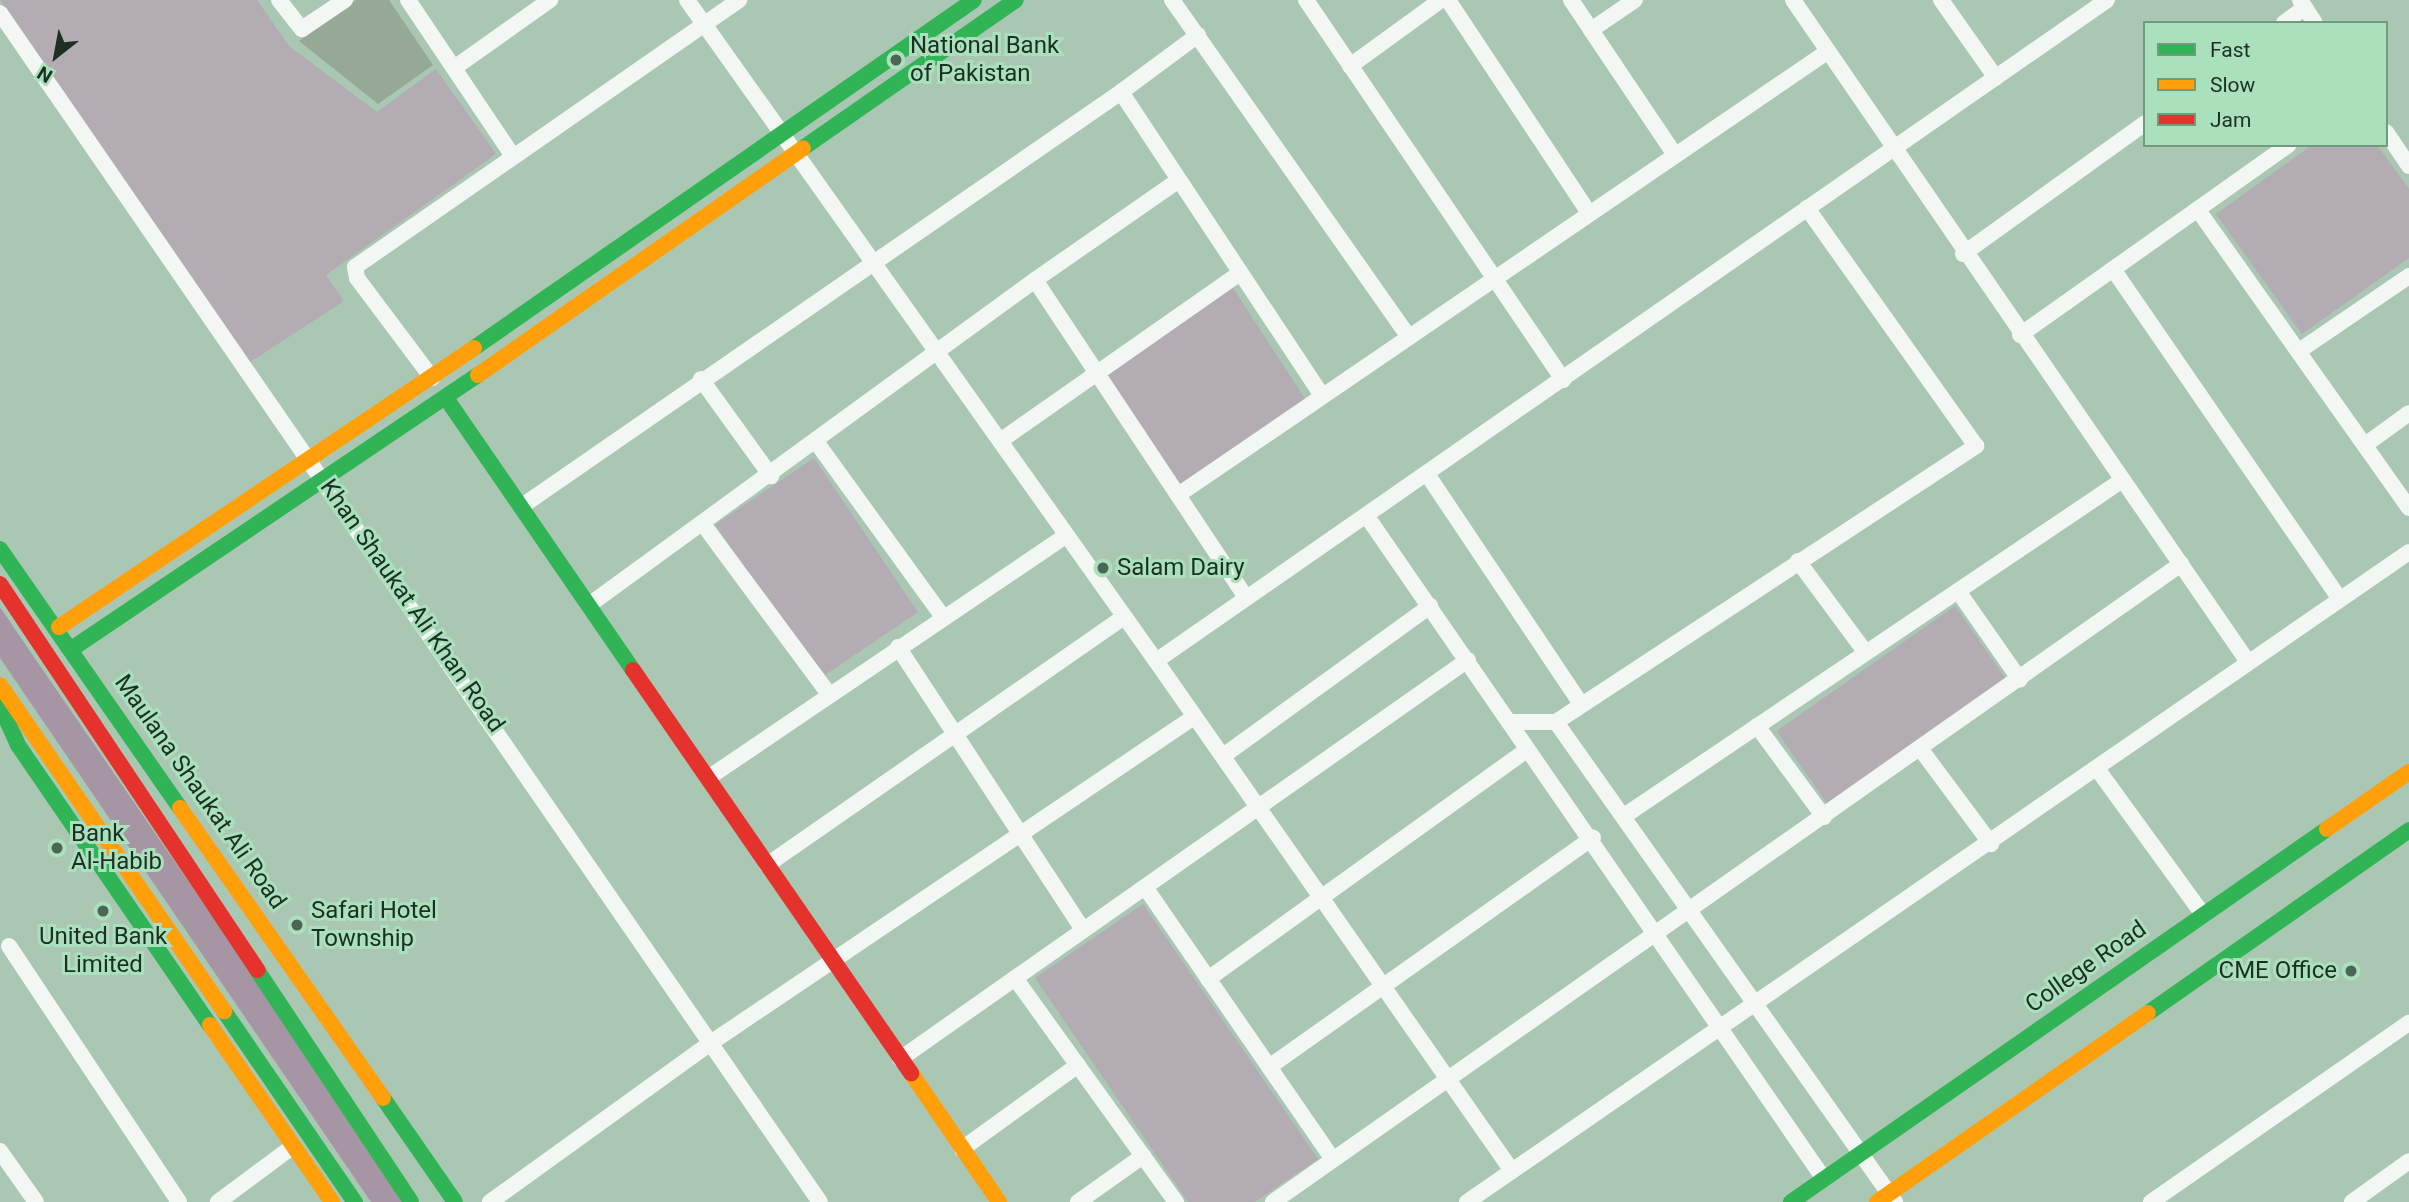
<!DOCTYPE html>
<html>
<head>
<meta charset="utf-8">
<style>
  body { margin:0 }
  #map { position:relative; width:2409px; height:1202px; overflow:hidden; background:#aac7b3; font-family:Roboto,sans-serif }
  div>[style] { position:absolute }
  .green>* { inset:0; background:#b3acb2; transform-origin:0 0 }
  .forest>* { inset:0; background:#a696a4 }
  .building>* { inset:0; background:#96a996 }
  .street>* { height:16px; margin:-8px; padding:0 8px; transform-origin:8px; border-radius:8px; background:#f2f7f4 }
  .fast>* { height:16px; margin:-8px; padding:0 8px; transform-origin:8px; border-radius:8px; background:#30b455 }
  .slow>* { height:16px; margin:-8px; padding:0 8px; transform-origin:8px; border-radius:8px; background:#ff9f0a }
  .jam>* { height:16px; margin:-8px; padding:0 8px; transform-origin:8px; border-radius:8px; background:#e5322d }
  .dots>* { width:19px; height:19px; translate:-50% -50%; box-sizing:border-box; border:4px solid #abe0bc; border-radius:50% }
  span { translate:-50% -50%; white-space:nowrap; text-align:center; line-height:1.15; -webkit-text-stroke:6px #abe0bc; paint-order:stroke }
  .poi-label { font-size:24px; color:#1b3023 }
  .left { translate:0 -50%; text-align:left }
  .right { translate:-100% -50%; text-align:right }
  .street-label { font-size:24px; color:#1b3023 }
  .legend { position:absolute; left:2143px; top:21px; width:245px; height:126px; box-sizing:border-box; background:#abe0bc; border:2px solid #719a7f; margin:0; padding:9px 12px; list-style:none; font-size:21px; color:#1b3023 }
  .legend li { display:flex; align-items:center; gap:14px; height:35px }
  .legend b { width:35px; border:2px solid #719a7f }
  .north { position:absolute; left:21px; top:21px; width:70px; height:70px; -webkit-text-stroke:5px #abe0bc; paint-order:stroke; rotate:211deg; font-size:19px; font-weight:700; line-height:28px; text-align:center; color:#1b3023 }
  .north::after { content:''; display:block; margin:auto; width:24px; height:32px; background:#1b3023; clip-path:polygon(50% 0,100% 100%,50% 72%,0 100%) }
</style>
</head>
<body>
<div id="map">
  <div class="green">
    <i style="clip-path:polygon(0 0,257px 0,289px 46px,377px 112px,436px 69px,496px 154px,326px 275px,344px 301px,250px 362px)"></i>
    <i style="clip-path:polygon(2312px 145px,2377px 145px,2409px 189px,2409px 258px,2302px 334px,2216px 214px)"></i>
    <i style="left:1233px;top:288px;width:138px;height:157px;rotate:57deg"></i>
    <i style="left:814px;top:458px;width:186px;height:119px;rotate:56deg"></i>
    <i style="left:1955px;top:606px;width:94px;height:218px;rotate:55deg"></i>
    <i style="clip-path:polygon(1143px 904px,1318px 1159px,1255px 1202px,1188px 1202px,1035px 978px)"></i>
  </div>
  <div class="forest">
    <i style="clip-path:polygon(0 607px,36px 660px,409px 1202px,371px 1202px,0 658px)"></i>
  </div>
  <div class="building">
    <i style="clip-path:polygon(356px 0,389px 0,433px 65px,378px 104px,299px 41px)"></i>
  </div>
  <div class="street">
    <i style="left:279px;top:0;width:37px;rotate:52deg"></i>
    <i style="left:302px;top:29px;width:52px;rotate:-34deg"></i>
    <i style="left:408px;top:0;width:188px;rotate:56.1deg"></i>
    <i style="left:687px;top:0;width:810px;rotate:54.64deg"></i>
    <i style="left:1156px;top:661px;width:1158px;rotate:-34.8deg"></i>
    <i style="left:1172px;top:0;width:412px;rotate:54.9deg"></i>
    <i style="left:1306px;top:0;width:459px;rotate:55.9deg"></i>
    <i style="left:1448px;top:0;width:255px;rotate:56.5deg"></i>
    <i style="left:1571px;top:0;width:36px;rotate:56deg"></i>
    <i style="left:1591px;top:30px;width:53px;rotate:-34.3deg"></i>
    <i style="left:1793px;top:0;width:803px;rotate:55.5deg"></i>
    <i style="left:1941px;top:0;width:95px;rotate:54.8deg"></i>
    <i style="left:2300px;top:0;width:27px;rotate:57deg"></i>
    <i style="left:0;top:13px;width:1444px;rotate:55.41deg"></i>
    <i style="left:2284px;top:23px;width:26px;rotate:-37deg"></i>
    <i style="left:1591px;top:30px;width:151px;rotate:56.1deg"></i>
    <i style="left:1350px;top:66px;width:112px;rotate:-36deg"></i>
    <i style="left:454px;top:68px;width:118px;rotate:-35.3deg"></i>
    <i style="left:1121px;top:92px;width:96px;rotate:-36.5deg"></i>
    <i style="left:2386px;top:132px;width:41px;rotate:55.9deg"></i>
    <i style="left:2198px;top:210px;width:365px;rotate:54.7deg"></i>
    <i style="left:1963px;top:254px;width:224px;rotate:-35.7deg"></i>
    <i style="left:2113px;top:269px;width:401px;rotate:55.5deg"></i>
    <i style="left:1035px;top:280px;width:175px;rotate:-34.8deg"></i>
    <i style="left:2020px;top:335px;width:329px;rotate:-35.3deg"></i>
    <i style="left:2299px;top:351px;width:133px;rotate:-34.3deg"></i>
    <i style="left:432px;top:378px;width:125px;rotate:-126.9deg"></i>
    <i style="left:357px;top:278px;width:11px;rotate:-100deg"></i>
    <i style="left:355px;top:267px;width:468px;rotate:-34.8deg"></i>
    <i style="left:701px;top:379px;width:120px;rotate:54.2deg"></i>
    <i style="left:1000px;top:441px;width:293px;rotate:-35deg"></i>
    <i style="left:817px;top:443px;width:215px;rotate:54.1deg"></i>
    <i style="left:2365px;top:445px;width:54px;rotate:-36deg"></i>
    <i style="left:1429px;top:477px;width:273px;rotate:56.2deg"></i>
    <i style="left:1178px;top:495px;width:786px;rotate:-34.32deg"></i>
    <i style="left:522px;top:506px;width:728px;rotate:-34.65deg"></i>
    <i style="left:1121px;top:92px;width:364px;rotate:56.5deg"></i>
    <i style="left:1368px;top:518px;width:803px;rotate:55.4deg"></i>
    <i style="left:703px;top:524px;width:210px;rotate:53.5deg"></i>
    <i style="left:1798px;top:561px;width:114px;rotate:53.5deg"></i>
    <i style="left:1958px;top:591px;width:108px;rotate:55.1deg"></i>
    <i style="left:589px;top:605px;width:552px;rotate:-36.08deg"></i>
    <i style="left:1035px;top:280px;width:379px;rotate:56.4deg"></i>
    <i style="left:898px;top:647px;width:338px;rotate:56.8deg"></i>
    <i style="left:1156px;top:661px;width:622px;rotate:55.08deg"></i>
    <i style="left:1509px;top:722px;width:47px"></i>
    <i style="left:1556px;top:722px;width:503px;rotate:-33.31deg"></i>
    <i style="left:1976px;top:446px;width:292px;rotate:-125.4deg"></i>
    <i style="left:1556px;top:722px;width:588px;rotate:54.77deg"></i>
    <i style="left:1757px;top:726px;width:113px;rotate:53.6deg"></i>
    <i style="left:1922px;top:751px;width:116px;rotate:53.4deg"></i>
    <i style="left:1223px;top:756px;width:256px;rotate:-35.9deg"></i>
    <i style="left:2098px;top:770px;width:177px;rotate:54deg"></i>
    <i style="left:708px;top:778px;width:430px;rotate:-34.1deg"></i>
    <i style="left:1624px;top:816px;width:599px;rotate:-33.98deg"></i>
    <i style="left:767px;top:865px;width:433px;rotate:-34.8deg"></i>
    <i style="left:1145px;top:887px;width:331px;rotate:55.4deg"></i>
    <i style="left:9px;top:946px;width:307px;rotate:56.4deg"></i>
    <i style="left:1015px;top:978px;width:276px;rotate:54.3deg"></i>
    <i style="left:1208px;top:979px;width:393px;rotate:-35.7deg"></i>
    <i style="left:900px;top:1059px;width:694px;rotate:-35.09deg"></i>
    <i style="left:1269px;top:1067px;width:397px;rotate:-35.3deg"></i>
    <i style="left:962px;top:1149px;width:143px;rotate:-35.9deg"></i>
    <i style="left:0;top:1151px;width:62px;rotate:54.8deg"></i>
    <i style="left:218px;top:1202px;width:92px;rotate:-36.6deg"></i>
    <i style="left:490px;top:1202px;width:274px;rotate:-35.8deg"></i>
    <i style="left:712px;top:1042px;width:581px;rotate:-33.99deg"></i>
    <i style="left:1078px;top:1202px;width:80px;rotate:-35.3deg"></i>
    <i style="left:1273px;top:1202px;width:1110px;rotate:-35.09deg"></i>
    <i style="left:1467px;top:1202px;width:1144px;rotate:-34.61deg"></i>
    <i style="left:2151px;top:1202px;width:314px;rotate:-34.8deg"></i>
    <i style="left:2352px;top:1202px;width:70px;rotate:-35.7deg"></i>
  </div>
  <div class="fast">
    <i style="left:803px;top:148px;width:259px;rotate:-34.8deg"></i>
    <i style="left:474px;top:348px;width:609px;rotate:-34.84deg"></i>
    <i style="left:446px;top:398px;width:330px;rotate:55.5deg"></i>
    <i style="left:0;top:549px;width:315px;rotate:55.2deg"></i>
    <i style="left:73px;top:648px;width:488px;rotate:-34deg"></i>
    <i style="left:0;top:705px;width:44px;rotate:65.8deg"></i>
    <i style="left:18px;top:745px;width:340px;rotate:55.6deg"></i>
    <i style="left:257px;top:970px;width:278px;rotate:56.4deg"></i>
    <i style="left:224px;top:1011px;width:232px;rotate:55.6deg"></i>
    <i style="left:2148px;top:1013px;width:319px;rotate:-35deg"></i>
    <i style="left:383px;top:1098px;width:126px;rotate:55.3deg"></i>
    <i style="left:1791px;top:1202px;width:653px;rotate:-34.83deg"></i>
  </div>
  <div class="slow">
    <i style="left:478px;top:375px;width:396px;rotate:-34.9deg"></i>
    <i style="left:59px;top:627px;width:500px;rotate:-33.91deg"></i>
    <i style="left:0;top:685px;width:396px;rotate:55.5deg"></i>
    <i style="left:180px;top:808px;width:354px;rotate:55deg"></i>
    <i style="left:2327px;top:829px;width:100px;rotate:-34.8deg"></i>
    <i style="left:210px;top:1025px;width:215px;rotate:55.4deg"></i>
    <i style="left:911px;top:1073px;width:156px;rotate:55.7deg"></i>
    <i style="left:1877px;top:1202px;width:330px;rotate:-34.9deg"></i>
  </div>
  <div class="jam">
    <i style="left:0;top:584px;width:464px;rotate:56.3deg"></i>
    <i style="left:633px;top:670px;width:490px;rotate:55.4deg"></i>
  </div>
  <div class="dots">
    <i style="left:896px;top:60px;background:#4d6555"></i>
    <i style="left:1103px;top:568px;background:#4d6555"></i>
    <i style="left:57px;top:848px;background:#4d6555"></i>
    <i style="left:103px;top:911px;background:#4d6555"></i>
    <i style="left:297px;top:925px;background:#4d6555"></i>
    <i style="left:2351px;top:971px;background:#4d6555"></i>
  </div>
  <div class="poi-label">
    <span class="left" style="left:910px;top:60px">National Bank<br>of Pakistan</span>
    <span class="left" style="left:1117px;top:568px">Salam Dairy</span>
    <span class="left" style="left:71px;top:848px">Bank<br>Al-Habib</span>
    <span class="left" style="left:311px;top:925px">Safari Hotel<br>Township</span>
    <span style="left:103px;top:951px">United Bank<br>Limited</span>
    <span class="right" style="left:2337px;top:971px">CME Office</span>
  </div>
  <div class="street-label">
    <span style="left:412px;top:606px;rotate:55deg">Khan Shaukat Ali Khan Road</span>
    <span style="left:200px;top:792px;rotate:55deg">Maulana Shaukat Ali Road</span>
    <span style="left:2086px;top:967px;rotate:-35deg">College Road</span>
  </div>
  <ul class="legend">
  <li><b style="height:9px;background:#30b455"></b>Fast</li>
  <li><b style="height:9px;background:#ff9f0a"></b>Slow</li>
  <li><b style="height:9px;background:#e5322d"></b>Jam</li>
  </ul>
  <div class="north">N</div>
</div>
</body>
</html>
